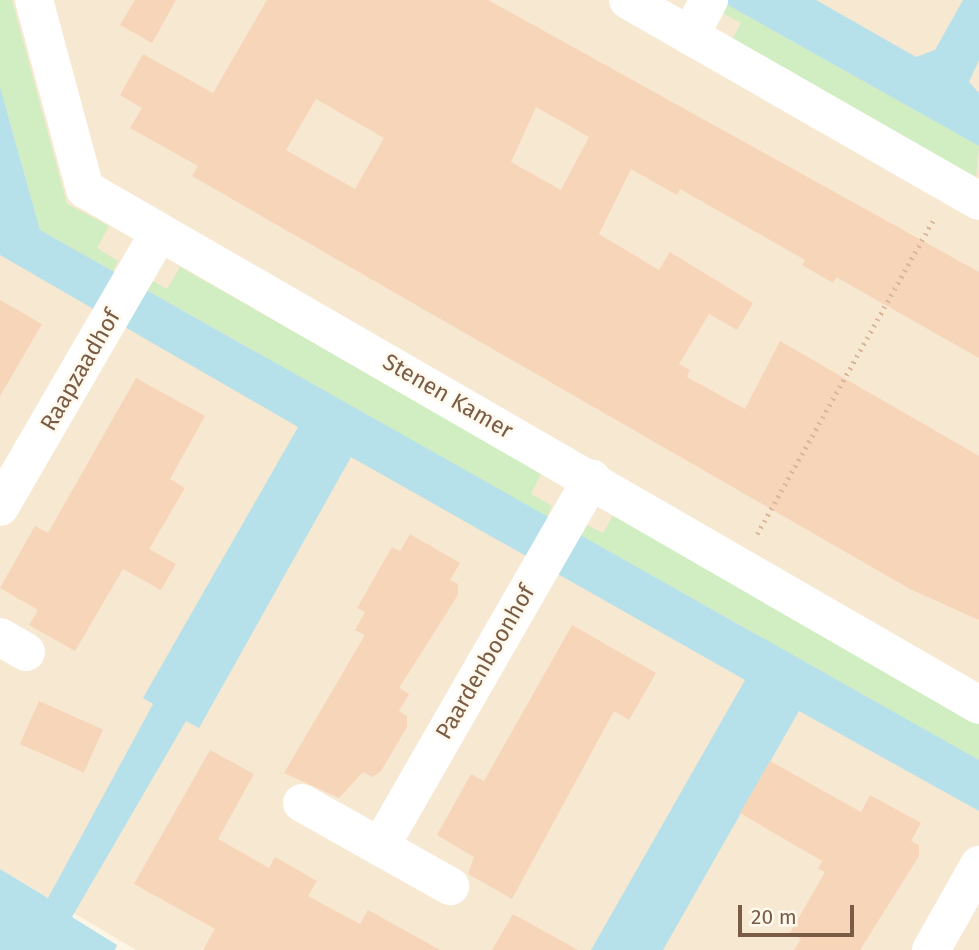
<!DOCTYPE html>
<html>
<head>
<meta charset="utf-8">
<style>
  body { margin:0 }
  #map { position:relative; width:979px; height:950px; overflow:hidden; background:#fef6e4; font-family:"Fira Sans",sans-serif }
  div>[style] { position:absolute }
  .residential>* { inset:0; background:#f7e8d2 }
  .green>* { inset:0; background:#d0eec1 }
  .water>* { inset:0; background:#b6e0ea }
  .building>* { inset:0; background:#f7d5b9; transform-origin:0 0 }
  .path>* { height:4.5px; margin-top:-2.25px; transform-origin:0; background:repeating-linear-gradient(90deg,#dcb89b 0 2px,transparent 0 7px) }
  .minor>* { height:38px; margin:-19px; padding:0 19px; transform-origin:19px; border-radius:19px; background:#fff }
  span { translate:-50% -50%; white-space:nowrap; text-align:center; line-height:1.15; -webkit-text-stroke:5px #fff9ed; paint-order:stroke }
  .street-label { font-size:23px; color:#7a5c46 }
  .scale { position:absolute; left:738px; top:905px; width:116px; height:32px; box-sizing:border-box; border:4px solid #7a5c46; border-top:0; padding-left:9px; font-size:21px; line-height:24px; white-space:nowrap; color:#7a5c46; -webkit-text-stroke:5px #fff9ed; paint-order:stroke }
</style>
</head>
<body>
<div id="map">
  <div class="residential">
    <i style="clip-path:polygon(0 0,979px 0,979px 950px,136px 950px,0 869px)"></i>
  </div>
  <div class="green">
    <i style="clip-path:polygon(0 0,12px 0,67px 204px,109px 226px,97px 248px,118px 261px,113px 271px,40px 230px,0 87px)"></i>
    <i style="clip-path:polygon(726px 4px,979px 146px,976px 177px,731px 42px,741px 23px,722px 13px)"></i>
    <i style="clip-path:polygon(180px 267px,542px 472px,531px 494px,552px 506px,547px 517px,145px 289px,151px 280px,167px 289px)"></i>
    <i style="clip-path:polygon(614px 514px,979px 720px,979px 760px,580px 535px,587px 525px,603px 533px)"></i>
  </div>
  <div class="water">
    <i style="clip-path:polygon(719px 0,816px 0,916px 57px,935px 50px,963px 0,979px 0,979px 60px,969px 82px,979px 93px,979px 146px)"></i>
    <i style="clip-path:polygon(0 87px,40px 230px,979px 760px,979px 811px,799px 711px,663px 950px,591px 950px,745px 680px,351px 457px,199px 728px,186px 721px,72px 917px,117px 945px,115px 950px,0 950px,0 869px,48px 898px,153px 704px,143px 698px,298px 427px,0 255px)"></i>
  </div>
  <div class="building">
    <i style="clip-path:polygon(135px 0,176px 0,152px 43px,120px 25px)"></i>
    <i style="clip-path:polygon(evenodd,267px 0,488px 0,979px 272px,979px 358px,836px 277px,833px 283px,802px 265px,805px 260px,680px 189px,677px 195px,631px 169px,599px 234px,659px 270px,670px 252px,753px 303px,737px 330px,709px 314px,679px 364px,690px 370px,687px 377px,745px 409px,780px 341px,979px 456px,979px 620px,910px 589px,192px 176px,198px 166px,130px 128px,142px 108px,120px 95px,143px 54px,213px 93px,267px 0,316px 99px,384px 138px,355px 189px,286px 150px,316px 99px,267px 0,536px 107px,589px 137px,561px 190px,511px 162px,536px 107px)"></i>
    <i style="clip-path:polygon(0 300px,42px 324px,0 396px)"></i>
    <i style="clip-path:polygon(136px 378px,205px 416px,170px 479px,185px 488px,149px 549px,176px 564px,161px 590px,123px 569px,75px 651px,29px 625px,38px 610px,0 588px,35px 526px,48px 533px)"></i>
    <i style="clip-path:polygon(410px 534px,460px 563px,450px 580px,458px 584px,458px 595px,399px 688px,409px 694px,399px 711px,407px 716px,407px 727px,381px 771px,372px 777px,363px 772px,339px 798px,284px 773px,365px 635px,355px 630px,365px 612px,357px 608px,392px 547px,400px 551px)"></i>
    <i style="clip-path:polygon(572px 625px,656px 673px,629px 720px,614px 711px,512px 899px,468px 874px,474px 857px,437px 835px,471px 774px,484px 781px)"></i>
    <i style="left:39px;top:701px;width:70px;height:47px;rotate:24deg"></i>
    <i style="clip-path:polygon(210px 750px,254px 774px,218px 839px,269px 868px,275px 857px,317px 881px,308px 896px,360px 924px,368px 910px,440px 950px,203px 950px,215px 929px,134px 884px)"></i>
    <i style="clip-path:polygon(770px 761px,861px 812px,870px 795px,921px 823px,911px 841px,919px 845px,919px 856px,860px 950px,794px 950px,801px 939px,790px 933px,825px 872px,818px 869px,822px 861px,740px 813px)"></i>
    <i style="clip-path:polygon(513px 914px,578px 950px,492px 950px)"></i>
  </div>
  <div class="path">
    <i style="left:757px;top:534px;width:362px;rotate:-60.7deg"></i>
  </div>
  <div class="minor">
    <i style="left:34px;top:0;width:196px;rotate:74.9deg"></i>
    <i style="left:85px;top:189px;width:1032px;rotate:29.99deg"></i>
    <i style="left:628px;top:0;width:404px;rotate:29.8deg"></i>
    <i style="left:690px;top:36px;width:41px;rotate:-62.2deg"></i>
    <i style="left:0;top:507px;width:317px;rotate:-59.9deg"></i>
    <i style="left:0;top:637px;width:30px;rotate:30deg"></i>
    <i style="left:302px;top:803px;width:170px;rotate:29.3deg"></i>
    <i style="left:380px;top:847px;width:425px;rotate:-60.1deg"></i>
    <i style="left:931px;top:950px;width:98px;rotate:-60.5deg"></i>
  </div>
  <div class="street-label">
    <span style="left:80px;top:370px;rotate:-60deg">Raapzaadhof</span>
    <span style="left:448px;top:396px;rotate:30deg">Stenen Kamer</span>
    <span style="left:485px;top:662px;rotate:-60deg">Paardenboonhof</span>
  </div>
  <div class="scale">20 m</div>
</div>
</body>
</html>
